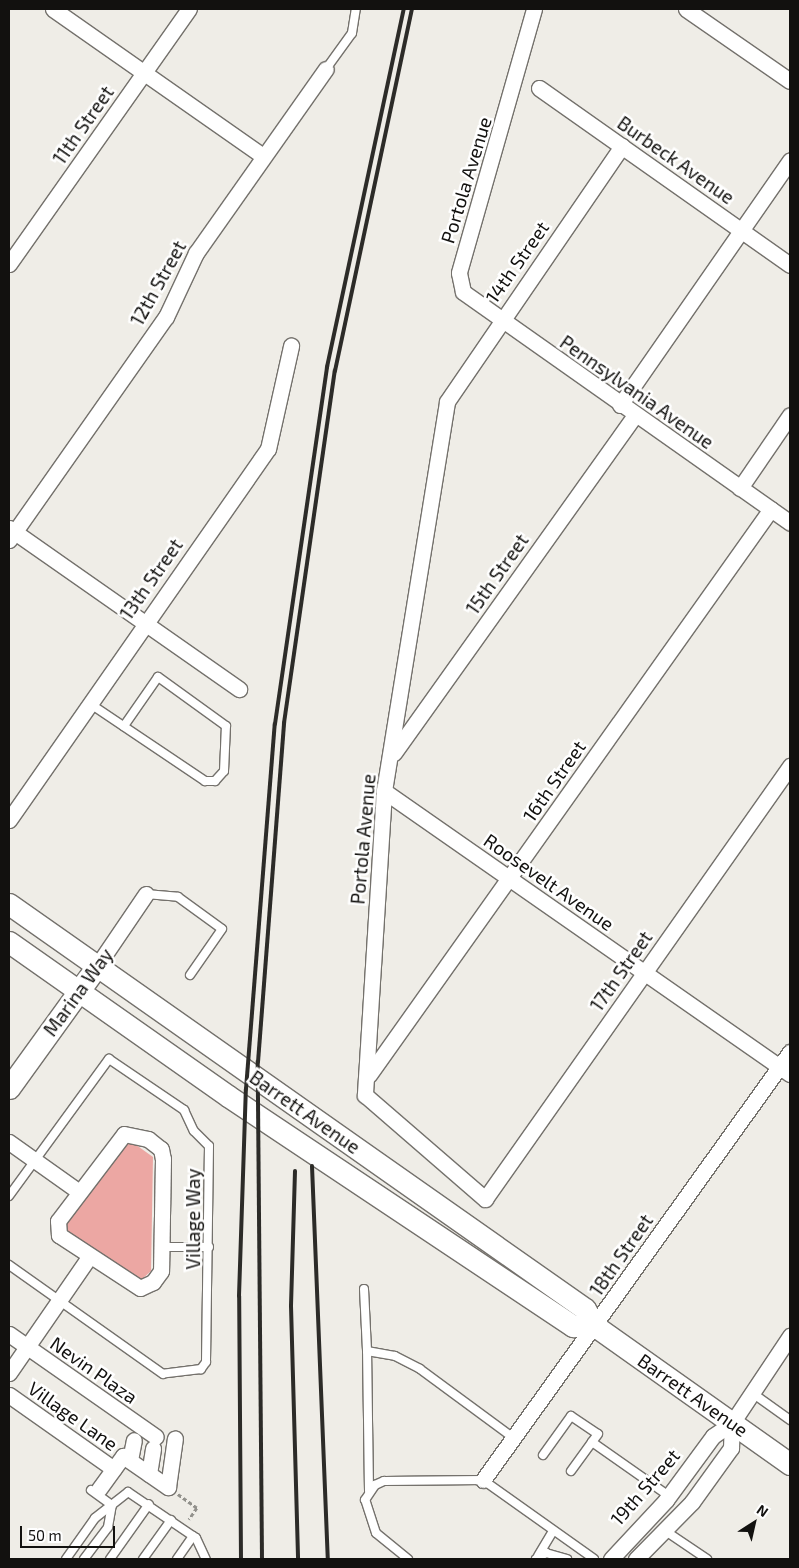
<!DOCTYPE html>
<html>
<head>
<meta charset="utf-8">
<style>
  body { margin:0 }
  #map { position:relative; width:799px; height:1568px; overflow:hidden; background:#efede7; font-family:"Exo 2",sans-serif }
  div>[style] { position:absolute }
  .green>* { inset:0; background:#eca7a3 }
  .path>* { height:2.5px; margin-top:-1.25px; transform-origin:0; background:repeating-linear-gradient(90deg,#92918c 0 4px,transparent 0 6.5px) }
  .roads { filter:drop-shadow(1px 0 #74716c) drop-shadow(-1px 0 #74716c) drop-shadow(0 1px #74716c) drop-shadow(0 -1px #74716c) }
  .lane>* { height:8px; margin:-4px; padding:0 4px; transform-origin:4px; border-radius:4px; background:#fff }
  .street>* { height:15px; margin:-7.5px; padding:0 7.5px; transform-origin:7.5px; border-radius:7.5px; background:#fff }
  .secondary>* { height:21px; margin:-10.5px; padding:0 10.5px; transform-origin:10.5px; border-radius:10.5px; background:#fff }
  .rail>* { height:4px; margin:-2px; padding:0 2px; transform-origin:2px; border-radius:2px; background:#2c2b28 }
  span { translate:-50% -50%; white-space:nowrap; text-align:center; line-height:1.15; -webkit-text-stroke:5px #fff; paint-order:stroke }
  .street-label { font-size:19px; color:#12110f }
  .frame { position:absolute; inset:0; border:10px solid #12110f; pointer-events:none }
  .north { position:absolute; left:729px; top:1498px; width:50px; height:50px; -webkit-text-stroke:4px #fff; paint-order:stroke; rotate:35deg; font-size:14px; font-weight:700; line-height:20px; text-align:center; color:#12110f }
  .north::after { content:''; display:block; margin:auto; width:18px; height:22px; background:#12110f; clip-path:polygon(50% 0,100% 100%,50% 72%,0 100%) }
  .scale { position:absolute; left:20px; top:1526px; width:95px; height:22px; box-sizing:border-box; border:2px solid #12110f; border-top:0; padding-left:6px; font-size:15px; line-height:18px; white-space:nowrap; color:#12110f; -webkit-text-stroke:4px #fff; paint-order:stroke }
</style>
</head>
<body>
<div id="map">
  <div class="green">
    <i style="clip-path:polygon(124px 1142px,132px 1142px,153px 1157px,151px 1271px,140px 1281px,67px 1233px,65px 1227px)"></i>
  </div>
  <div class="path">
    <i style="left:178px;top:1494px;width:24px;rotate:36deg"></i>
    <i style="left:197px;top:1508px;width:14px;rotate:124deg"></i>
  </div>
  <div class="roads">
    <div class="lane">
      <i style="left:326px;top:69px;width:44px;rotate:-54.2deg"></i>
      <i style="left:352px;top:33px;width:24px;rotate:-81deg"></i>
      <i style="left:89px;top:703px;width:140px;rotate:33.9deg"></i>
      <i style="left:205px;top:781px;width:10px"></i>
      <i style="left:215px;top:781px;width:13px;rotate:-48deg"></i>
      <i style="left:224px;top:771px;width:45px;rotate:-87.5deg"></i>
      <i style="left:226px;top:726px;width:84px;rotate:-144.2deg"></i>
      <i style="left:158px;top:677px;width:60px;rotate:124.8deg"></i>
      <i style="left:146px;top:894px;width:32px;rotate:5deg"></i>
      <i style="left:178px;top:897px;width:54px;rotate:36deg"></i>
      <i style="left:222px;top:929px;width:56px;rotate:124.8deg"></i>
      <i style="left:9px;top:1196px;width:170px;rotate:-53.9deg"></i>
      <i style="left:109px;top:1059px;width:91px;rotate:34.2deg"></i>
      <i style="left:184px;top:1110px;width:23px;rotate:65deg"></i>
      <i style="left:194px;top:1131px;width:21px;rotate:45deg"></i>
      <i style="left:209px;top:1146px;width:216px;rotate:90.8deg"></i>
      <i style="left:206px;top:1362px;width:9px;rotate:126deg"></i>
      <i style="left:201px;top:1369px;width:38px;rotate:173deg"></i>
      <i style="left:163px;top:1374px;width:189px;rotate:-144.7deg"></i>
      <i style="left:162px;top:1247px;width:47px"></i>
      <i style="left:364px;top:1289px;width:62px;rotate:87.2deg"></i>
      <i style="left:751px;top:1392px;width:48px;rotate:35.7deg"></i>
      <i style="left:543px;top:1455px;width:48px;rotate:-54.3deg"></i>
      <i style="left:571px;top:1416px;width:32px;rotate:34deg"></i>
      <i style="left:598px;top:1434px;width:10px;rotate:127deg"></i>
      <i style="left:571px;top:1471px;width:36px;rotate:-54deg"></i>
      <i style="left:592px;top:1442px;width:94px;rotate:35deg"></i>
      <i style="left:91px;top:1490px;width:26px;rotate:36deg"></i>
      <i style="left:369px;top:1491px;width:140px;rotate:-90.8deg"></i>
      <i style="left:367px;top:1351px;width:28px;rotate:10deg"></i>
      <i style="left:395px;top:1356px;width:28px;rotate:27deg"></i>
      <i style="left:420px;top:1369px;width:118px;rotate:36.4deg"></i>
      <i style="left:664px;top:1530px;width:52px;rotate:34deg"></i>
      <i style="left:538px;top:1556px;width:29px;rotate:-59deg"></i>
      <i style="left:66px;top:1559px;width:50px;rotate:-54.7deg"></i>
      <i style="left:95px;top:1518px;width:42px;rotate:-38.2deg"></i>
      <i style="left:128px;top:1492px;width:82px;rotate:34.1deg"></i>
      <i style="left:196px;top:1538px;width:23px;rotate:65deg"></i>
      <i style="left:84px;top:1559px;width:40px;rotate:-53deg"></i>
      <i style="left:108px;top:1527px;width:22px;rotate:-80deg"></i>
      <i style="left:110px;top:1559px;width:67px;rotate:-54.7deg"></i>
      <i style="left:143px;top:1559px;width:48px;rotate:-54.3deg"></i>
      <i style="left:177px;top:1559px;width:28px;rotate:-55deg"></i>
      <i style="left:408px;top:1559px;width:41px;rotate:-140.9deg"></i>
      <i style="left:376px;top:1533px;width:35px;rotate:-108deg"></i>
      <i style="left:365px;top:1500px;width:18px;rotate:-56deg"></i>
      <i style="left:375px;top:1485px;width:10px;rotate:-24deg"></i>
      <i style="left:384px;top:1481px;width:99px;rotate:-0.6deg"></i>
      <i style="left:483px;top:1480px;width:136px;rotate:35.4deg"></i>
      <i style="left:536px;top:1559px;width:12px;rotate:-31deg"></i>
      <i style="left:546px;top:1553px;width:22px;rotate:16deg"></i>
    </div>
    <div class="street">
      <i style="left:53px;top:9px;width:256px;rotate:35deg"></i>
      <i style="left:534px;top:9px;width:274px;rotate:105.9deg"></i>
      <i style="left:459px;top:273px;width:19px;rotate:78deg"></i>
      <i style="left:463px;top:292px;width:400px;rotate:35.2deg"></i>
      <i style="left:686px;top:9px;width:126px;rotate:34.7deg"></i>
      <i style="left:539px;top:88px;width:307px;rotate:35.2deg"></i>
      <i style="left:622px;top:146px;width:310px;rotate:124.4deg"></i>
      <i style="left:447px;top:402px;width:394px;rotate:99.2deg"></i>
      <i style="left:384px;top:791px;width:305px;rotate:93.6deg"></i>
      <i style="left:365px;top:1095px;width:159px;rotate:40.9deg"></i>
      <i style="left:485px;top:1199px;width:530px;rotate:-54.84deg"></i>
      <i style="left:9px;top:264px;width:312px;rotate:-54.8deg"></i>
      <i style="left:620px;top:405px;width:298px;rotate:-55.2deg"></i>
      <i style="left:740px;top:488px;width:88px;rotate:-55.6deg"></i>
      <i style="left:9px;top:528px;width:281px;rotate:35deg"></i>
      <i style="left:9px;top:540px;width:273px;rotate:-54.9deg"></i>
      <i style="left:166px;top:317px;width:71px;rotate:-64.9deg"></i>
      <i style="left:196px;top:253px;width:225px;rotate:-54.8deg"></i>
      <i style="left:394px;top:753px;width:415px;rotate:-54.5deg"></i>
      <i style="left:384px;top:791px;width:495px;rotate:34.9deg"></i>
      <i style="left:9px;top:820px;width:452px;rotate:-55.1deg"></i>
      <i style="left:268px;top:449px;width:106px;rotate:-77.4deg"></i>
      <i style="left:97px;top:966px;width:87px;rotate:-55.8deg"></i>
      <i style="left:369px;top:1075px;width:694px;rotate:-54.62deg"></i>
      <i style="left:124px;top:1134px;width:25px;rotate:12deg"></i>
      <i style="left:148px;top:1139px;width:16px;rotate:38deg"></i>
      <i style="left:161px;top:1149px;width:10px;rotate:79deg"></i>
      <i style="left:163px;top:1159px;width:112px;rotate:91deg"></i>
      <i style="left:161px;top:1271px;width:14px;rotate:126deg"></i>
      <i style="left:153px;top:1282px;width:14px;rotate:155deg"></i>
      <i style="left:140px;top:1288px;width:97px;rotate:-146.8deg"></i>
      <i style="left:59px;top:1235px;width:14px;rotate:-94deg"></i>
      <i style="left:58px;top:1221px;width:109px;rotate:-52.8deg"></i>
      <i style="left:9px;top:1142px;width:85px;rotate:35.4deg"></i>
      <i style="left:9px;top:1334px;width:179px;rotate:35deg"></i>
      <i style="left:9px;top:1373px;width:141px;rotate:-55.4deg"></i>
      <i style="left:9px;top:1395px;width:128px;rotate:35.2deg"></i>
      <i style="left:130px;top:1460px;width:20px;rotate:-79deg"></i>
      <i style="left:149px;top:1474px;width:26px;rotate:-81deg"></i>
      <i style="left:483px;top:1480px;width:527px;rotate:-54.35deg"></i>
      <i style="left:168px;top:1487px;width:49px;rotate:-81.9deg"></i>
      <i style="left:99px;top:1489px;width:41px;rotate:-54deg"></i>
      <i style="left:123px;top:1456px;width:55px;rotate:34.6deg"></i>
      <i style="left:611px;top:1559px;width:81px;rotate:-47deg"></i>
      <i style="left:666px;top:1500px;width:79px;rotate:-53.7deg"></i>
      <i style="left:713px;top:1436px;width:23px;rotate:-34deg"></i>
      <i style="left:732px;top:1423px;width:105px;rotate:-56.3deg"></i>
      <i style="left:636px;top:1559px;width:80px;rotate:-45.5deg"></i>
      <i style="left:692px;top:1502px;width:67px;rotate:-54.2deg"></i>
      <i style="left:731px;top:1448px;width:25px;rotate:-88deg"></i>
    </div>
    <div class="secondary">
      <i style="left:9px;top:904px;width:704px;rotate:35.11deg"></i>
      <i style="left:585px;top:1309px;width:20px;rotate:60deg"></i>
      <i style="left:595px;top:1326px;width:239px;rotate:35.3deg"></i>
      <i style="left:9px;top:942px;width:268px;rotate:35.1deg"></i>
      <i style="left:228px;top:1096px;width:415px;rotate:33.7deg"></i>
      <i style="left:573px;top:1326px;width:22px"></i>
      <i style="left:9px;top:1088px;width:150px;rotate:-54.2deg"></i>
    </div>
  </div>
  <div class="rail">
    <i style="left:312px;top:1166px;width:393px;rotate:87.7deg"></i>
    <i style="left:295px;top:1171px;width:135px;rotate:91.7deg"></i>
    <i style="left:291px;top:1306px;width:253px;rotate:88.4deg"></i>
    <i style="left:241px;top:1559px;width:263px;rotate:-90.4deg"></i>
    <i style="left:239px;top:1296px;width:207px;rotate:-88.1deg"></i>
    <i style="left:246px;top:1089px;width:366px;rotate:-85.5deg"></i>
    <i style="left:275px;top:724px;width:361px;rotate:-81.7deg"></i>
    <i style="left:327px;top:367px;width:366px;rotate:-77.9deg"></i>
    <i style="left:262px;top:1559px;width:497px;rotate:-90.5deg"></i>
    <i style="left:258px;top:1062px;width:340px;rotate:-85.6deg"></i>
    <i style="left:284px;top:723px;width:356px;rotate:-81.8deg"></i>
    <i style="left:335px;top:371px;width:370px;rotate:-78deg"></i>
  </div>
  <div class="street-label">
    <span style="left:83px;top:125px;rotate:-55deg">11th Street</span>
    <span style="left:676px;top:160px;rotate:35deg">Burbeck Avenue</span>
    <span style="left:466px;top:180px;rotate:-73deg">Portola Avenue</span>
    <span style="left:517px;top:262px;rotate:-55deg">14th Street</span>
    <span style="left:158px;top:283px;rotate:-61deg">12th Street</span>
    <span style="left:637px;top:392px;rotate:35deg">Pennsylvania Avenue</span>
    <span style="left:497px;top:574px;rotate:-55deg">15th Street</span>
    <span style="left:151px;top:579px;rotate:-55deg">13th Street</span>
    <span style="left:554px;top:781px;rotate:-55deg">16th Street</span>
    <span style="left:363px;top:839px;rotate:-85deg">Portola Avenue</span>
    <span style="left:549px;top:882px;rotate:35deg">Roosevelt Avenue</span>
    <span style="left:621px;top:971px;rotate:-55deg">17th Street</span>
    <span style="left:78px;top:992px;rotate:-54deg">Marina Way</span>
    <span style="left:305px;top:1112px;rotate:35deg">Barrett Avenue</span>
    <span style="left:193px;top:1219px;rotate:-90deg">Village Way</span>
    <span style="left:621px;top:1255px;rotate:-55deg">18th Street</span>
    <span style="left:94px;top:1370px;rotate:35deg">Nevin Plaza</span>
    <span style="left:693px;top:1395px;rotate:35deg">Barrett Avenue</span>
    <span style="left:73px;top:1416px;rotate:35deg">Village Lane</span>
    <span style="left:645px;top:1487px;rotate:-49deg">19th Street</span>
  </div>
  <div class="frame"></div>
  <div class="north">N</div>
  <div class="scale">50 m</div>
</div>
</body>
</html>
